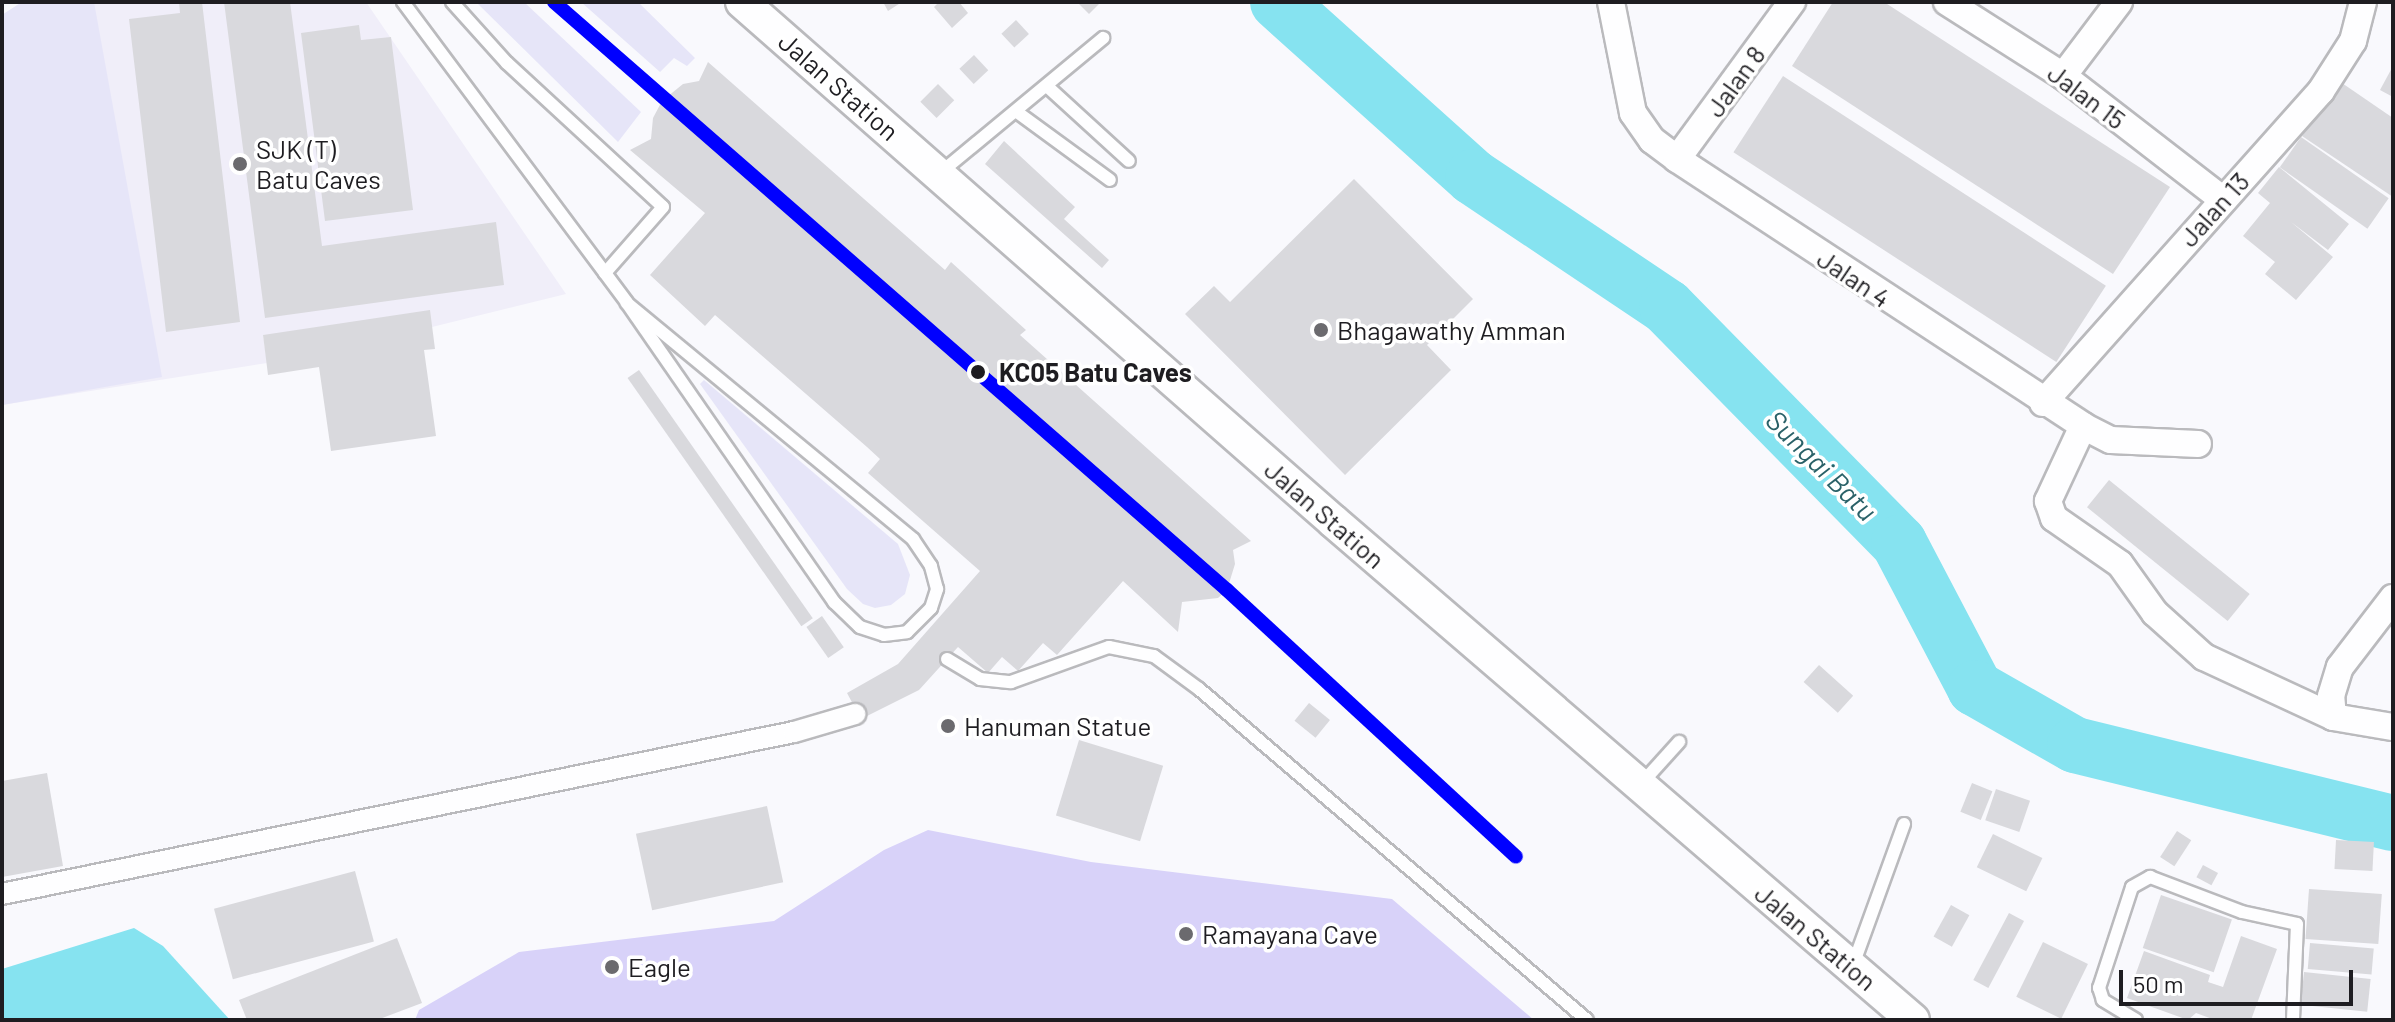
<!DOCTYPE html>
<html>
<head>
<meta charset="utf-8">
<style>
  body { margin:0 }
  #map { position:relative; width:2395px; height:1022px; overflow:hidden; background:#f9f9fd; font-family:Barlow,sans-serif }
  div>[style] { position:absolute }
  .built>* { inset:0; background:#f0eef9 }
  .green>* { inset:0; background:#e6e5f8 }
  .forest>* { inset:0; background:#d8d2f9 }
  .water>* { inset:0; background:#86e3f0 }
  .river>* { height:56px; margin:-28px; padding:0 28px; transform-origin:28px; border-radius:28px; background:#86e3f0 }
  .building>* { inset:0; background:#d9d9dd; transform-origin:0 0 }
  .roads { filter:drop-shadow(2px 0 #bababd) drop-shadow(-2px 0 #bababd) drop-shadow(0 2px #bababd) drop-shadow(0 -2px #bababd) }
  .service>* { height:12px; margin:-6px; padding:0 6px; transform-origin:6px; border-radius:6px; background:#fefeff }
  .pedestrian>* { height:20px; margin:-10px; padding:0 10px; transform-origin:10px; border-radius:10px; background:#fefeff }
  .minor>* { height:26px; margin:-13px; padding:0 13px; transform-origin:13px; border-radius:13px; background:#fefeff }
  .tertiary>* { height:32px; margin:-16px; padding:0 16px; transform-origin:16px; border-radius:16px; background:#fefeff }
  .rail-1>* { height:14px; margin:-7px; padding:0 7px; transform-origin:7px; border-radius:7px; background:#00f }
  .dots>* { width:22px; height:22px; translate:-50% -50%; box-sizing:border-box; border:4px solid #fff; border-radius:50% }
  span { translate:-50% -50%; white-space:nowrap; text-align:center; line-height:1.15; -webkit-text-stroke:7px #fff; paint-order:stroke }
  .street-label { font-size:26px; color:#1e1d21 }
  .poi-label { font-size:26px; color:#1e1d21 }
  .left { translate:0 -50%; text-align:left }
  .stop-label { font-size:26px; color:#1e1d21; font-weight:700 }
  .water-label { font-size:28px; color:#2a6168; font-style:italic }
  .frame { position:absolute; inset:0; border:4px solid #1e1d21; pointer-events:none }
  .scale { position:absolute; left:2119px; top:970px; width:234px; height:36px; box-sizing:border-box; border:4px solid #1e1d21; border-top:0; padding-left:10px; font-size:24px; line-height:28px; white-space:nowrap; color:#1e1d21; -webkit-text-stroke:6px #fff; paint-order:stroke }
</style>
</head>
<body>
<div id="map">
  <div class="built">
    <i style="clip-path:polygon(22px 2px,366px 2px,566px 294px,432px 327px,263px 335px,267px 363px,2px 405px,2px 15px)"></i>
  </div>
  <div class="green">
    <i style="clip-path:polygon(22px 2px,94px 2px,162px 377px,2px 405px,2px 15px)"></i>
    <i style="clip-path:polygon(476px 2px,524px 2px,641px 112px,618px 142px)"></i>
    <i style="clip-path:polygon(581px 2px,638px 2px,695px 58px,687px 66px,674px 58px,660px 72px)"></i>
    <i style="clip-path:polygon(704px 380px,898px 544px,910px 575px,905px 594px,891px 605px,875px 608px,863px 604px,847px 589px,700px 384px)"></i>
  </div>
  <div class="forest">
    <i style="clip-path:polygon(928px 830px,1091px 862px,1392px 899px,1534px 1020px,415px 1020px,419px 1010px,519px 952px,774px 921px,884px 850px)"></i>
  </div>
  <div class="water">
    <i style="clip-path:polygon(134px 928px,163px 946px,230px 1020px,2px 1020px,2px 969px)"></i>
  </div>
  <div class="river">
    <i style="left:1278px;top:2px;width:262px;rotate:41.9deg"></i>
    <i style="left:1473px;top:177px;width:234px;rotate:33.8deg"></i>
    <i style="left:1667px;top:307px;width:331px;rotate:45.5deg"></i>
    <i style="left:1899px;top:543px;width:164px;rotate:62.3deg"></i>
    <i style="left:1975px;top:688px;width:115px;rotate:29.7deg"></i>
    <i style="left:2075px;top:745px;width:327px;rotate:13.8deg"></i>
  </div>
  <div class="building">
    <i style="clip-path:polygon(179px 2px,202px 2px,240px 322px,166px 332px,129px 19px,180px 13px)"></i>
    <i style="clip-path:polygon(224px 2px,290px 2px,322px 246px,496px 222px,504px 285px,265px 318px)"></i>
    <i style="clip-path:polygon(883px 2px,902px 2px,888px 11px)"></i>
    <i style="clip-path:polygon(939px 2px,959px 2px,968px 13px,952px 28px,934px 7px)"></i>
    <i style="clip-path:polygon(1077px 2px,1101px 2px,1089px 14px)"></i>
    <i style="clip-path:polygon(1833px 2px,1884px 2px,2170px 187px,2113px 274px,1792px 66px)"></i>
    <i style="left:1016px;top:20px;width:19px;height:20px;rotate:47deg"></i>
    <i style="clip-path:polygon(359px 25px,361px 40px,391px 37px,413px 210px,325px 221px,301px 33px)"></i>
    <i style="left:974px;top:55px;width:21px;height:20px;rotate:47deg"></i>
    <i style="clip-path:polygon(708px 62px,945px 270px,951px 262px,1026px 330px,1020px 335px,1251px 541px,1233px 550px,1235px 564px,1227px 590px,1218px 598px,1182px 602px,1178px 632px,1123px 581px,1057px 655px,1043px 643px,1018px 671px,1002px 657px,988px 673px,958px 647px,919px 690px,861px 719px,847px 693px,898px 664px,980px 571px,868px 473px,880px 459px,867px 447px,715px 315px,705px 326px,650px 275px,705px 213px,630px 150px,651px 139px,653px 118px,662px 101px,683px 84px,699px 81px)"></i>
    <i style="clip-path:polygon(2393px 66px,2393px 97px,2380px 90px)"></i>
    <i style="left:1783px;top:76px;width:385px;height:91px;rotate:33deg"></i>
    <i style="clip-path:polygon(2339px 81px,2393px 118px,2393px 197px,2302px 136px)"></i>
    <i style="left:938px;top:84px;width:23px;height:25px;rotate:45deg"></i>
    <i style="left:2301px;top:137px;width:107px;height:37px;rotate:35deg"></i>
    <i style="clip-path:polygon(1004px 141px,1075px 207px,1064px 219px,1109px 260px,1102px 268px,985px 164px)"></i>
    <i style="clip-path:polygon(2279px 167px,2349px 224px,2328px 250px,2291px 222px,2333px 257px,2296px 300px,2265px 274px,2275px 262px,2243px 236px,2270px 203px,2258px 193px)"></i>
    <i style="clip-path:polygon(1354px 179px,1473px 299px,1427px 345px,1451px 370px,1345px 475px,1185px 314px,1214px 286px,1230px 302px)"></i>
    <i style="clip-path:polygon(430px 310px,435px 349px,424px 350px,436px 436px,331px 451px,319px 367px,268px 375px,263px 335px)"></i>
    <i style="left:639px;top:370px;width:303px;height:14px;rotate:55deg"></i>
    <i style="left:2109px;top:480px;width:181px;height:35px;rotate:39deg"></i>
    <i style="left:822px;top:616px;width:38px;height:19px;rotate:55deg"></i>
    <i style="left:1819px;top:665px;width:46px;height:23px;rotate:42deg"></i>
    <i style="left:1309px;top:703px;width:27px;height:23px;rotate:39deg"></i>
    <i style="left:1079px;top:740px;width:88px;height:79px;rotate:17deg"></i>
    <i style="clip-path:polygon(47px 773px,63px 866px,2px 877px,2px 781px)"></i>
    <i style="left:1972px;top:783px;width:22px;height:31px;rotate:22deg"></i>
    <i style="left:1996px;top:789px;width:36px;height:33px;rotate:19deg"></i>
    <i style="left:767px;top:806px;width:78px;height:134px;rotate:78deg"></i>
    <i style="left:2177px;top:831px;width:17px;height:31px;rotate:33deg"></i>
    <i style="left:1993px;top:834px;width:55px;height:37px;rotate:26deg"></i>
    <i style="left:2336px;top:840px;width:38px;height:29px;rotate:3deg"></i>
    <i style="left:2203px;top:865px;width:17px;height:14px;rotate:28deg"></i>
    <i style="left:355px;top:871px;width:73px;height:146px;rotate:75deg"></i>
    <i style="left:2309px;top:889px;width:73px;height:50px;rotate:4deg"></i>
    <i style="left:2161px;top:895px;width:75px;height:56px;rotate:19deg"></i>
    <i style="left:1951px;top:905px;width:21px;height:36px;rotate:29deg"></i>
    <i style="left:2009px;top:913px;width:17px;height:76px;rotate:28deg"></i>
    <i style="clip-path:polygon(2241px 936px,2277px 949px,2251px 1020px,2215px 1020px,2196px 1013px,2188px 1020px,2127px 998px,2144px 951px,2210px 975px,2208px 982px,2223px 987px)"></i>
    <i style="clip-path:polygon(397px 938px,422px 1003px,377px 1020px,247px 1020px,239px 1000px)"></i>
    <i style="left:2043px;top:942px;width:50px;height:61px;rotate:26deg"></i>
    <i style="left:2310px;top:943px;width:64px;height:26px;rotate:5deg"></i>
    <i style="left:2304px;top:972px;width:67px;height:33px;rotate:6deg"></i>
  </div>
  <div class="roads">
    <div class="service">
      <i style="left:403px;top:2px;width:375px;rotate:53.3deg"></i>
      <i style="left:627px;top:303px;width:364px;rotate:55.3deg"></i>
      <i style="left:834px;top:602px;width:36px;rotate:44deg"></i>
      <i style="left:860px;top:627px;width:25px;rotate:18deg"></i>
      <i style="left:884px;top:635px;width:23px;rotate:-7deg"></i>
      <i style="left:907px;top:632px;width:34px;rotate:-45deg"></i>
      <i style="left:931px;top:608px;width:20px;rotate:-72deg"></i>
      <i style="left:937px;top:589px;width:24px;rotate:-105deg"></i>
      <i style="left:931px;top:566px;width:32px;rotate:-124deg"></i>
      <i style="left:913px;top:539px;width:371px;rotate:-140.5deg"></i>
      <i style="left:452px;top:2px;width:82px;rotate:48deg"></i>
      <i style="left:507px;top:63px;width:212px;rotate:42.7deg"></i>
      <i style="left:663px;top:207px;width:88px;rotate:131.3deg"></i>
      <i style="left:1049px;top:88px;width:108px;rotate:42.4deg"></i>
      <i style="left:1017px;top:112px;width:115px;rotate:36.2deg"></i>
      <i style="left:940px;top:173px;width:212px;rotate:-39.6deg"></i>
      <i style="left:947px;top:659px;width:39px;rotate:31deg"></i>
      <i style="left:980px;top:679px;width:31px;rotate:6deg"></i>
      <i style="left:1011px;top:682px;width:104px;rotate:-19.7deg"></i>
      <i style="left:1109px;top:647px;width:46px;rotate:11.3deg"></i>
      <i style="left:1154px;top:656px;width:56px;rotate:36.3deg"></i>
      <i style="left:1199px;top:689px;width:510px;rotate:40.47deg"></i>
      <i style="left:1641px;top:784px;width:57px;rotate:-47.9deg"></i>
      <i style="left:1853px;top:965px;width:150px;rotate:-70.1deg"></i>
      <i style="left:2136px;top:1020px;width:39px;rotate:-149deg"></i>
      <i style="left:2103px;top:1000px;width:13px;rotate:-108deg"></i>
      <i style="left:2099px;top:988px;width:106px;rotate:-71.9deg"></i>
      <i style="left:2132px;top:887px;width:21px;rotate:-29deg"></i>
      <i style="left:2150px;top:877px;width:98px;rotate:20.8deg"></i>
      <i style="left:2242px;top:912px;width:56px;rotate:12.3deg"></i>
      <i style="left:2297px;top:924px;width:96px;rotate:92.4deg"></i>
    </div>
    <div class="pedestrian">
      <i style="left:2px;top:894px;width:808px;rotate:-11.56deg"></i>
      <i style="left:794px;top:732px;width:64px;rotate:-16.4deg"></i>
    </div>
    <div class="minor">
      <i style="left:1611px;top:2px;width:113px;rotate:78.8deg"></i>
      <i style="left:1633px;top:113px;width:33px;rotate:55deg"></i>
      <i style="left:1652px;top:140px;width:31px;rotate:37deg"></i>
      <i style="left:1677px;top:159px;width:486px;rotate:33.3deg"></i>
      <i style="left:2083px;top:426px;width:31px;rotate:27deg"></i>
      <i style="left:2111px;top:440px;width:87px;rotate:2.6deg"></i>
      <i style="left:1947px;top:2px;width:138px;rotate:32.5deg"></i>
      <i style="left:2063px;top:76px;width:201px;rotate:37.7deg"></i>
      <i style="left:2063px;top:76px;width:93px;rotate:-52.9deg"></i>
      <i style="left:1677px;top:159px;width:195px;rotate:-53.8deg"></i>
      <i style="left:2043px;top:403px;width:418px;rotate:-48.3deg"></i>
      <i style="left:2321px;top:91px;width:59px;rotate:-57.4deg"></i>
      <i style="left:2353px;top:41px;width:40px;rotate:-75.6deg"></i>
      <i style="left:2083px;top:426px;width:83px;rotate:115deg"></i>
      <i style="left:2048px;top:501px;width:18px;rotate:71deg"></i>
      <i style="left:2054px;top:518px;width:80px;rotate:34.9deg"></i>
      <i style="left:2120px;top:564px;width:60px;rotate:54.5deg"></i>
      <i style="left:2155px;top:613px;width:66px;rotate:41.9deg"></i>
      <i style="left:2204px;top:657px;width:142px;rotate:24.9deg"></i>
      <i style="left:2333px;top:717px;width:61px;rotate:9.5deg"></i>
      <i style="left:2333px;top:717px;width:21px;rotate:-95deg"></i>
      <i style="left:2331px;top:696px;width:30px;rotate:-73deg"></i>
      <i style="left:2340px;top:667px;width:87px;rotate:-52.5deg"></i>
    </div>
    <div class="tertiary">
      <i style="left:742px;top:2px;width:787px;rotate:41.29deg"></i>
      <i style="left:1333px;top:521px;width:765px;rotate:40.71deg"></i>
    </div>
  </div>
  <div class="rail-1">
    <i style="left:554px;top:2px;width:894px;rotate:41.14deg"></i>
    <i style="left:1227px;top:590px;width:393px;rotate:42.7deg"></i>
  </div>
  <div class="dots">
    <i style="left:240px;top:164px;background:#6b6a6e"></i>
    <i style="left:1321px;top:330px;background:#6b6a6e"></i>
    <i style="left:978px;top:372px;background:#1e1d21"></i>
    <i style="left:948px;top:726px;background:#6b6a6e"></i>
    <i style="left:1186px;top:934px;background:#6b6a6e"></i>
    <i style="left:612px;top:967px;background:#6b6a6e"></i>
  </div>
  <div class="street-label">
    <span style="left:1735px;top:81px;rotate:-54deg">Jalan 8</span>
    <span style="left:839px;top:86px;rotate:41deg">Jalan Station</span>
    <span style="left:2087px;top:96px;rotate:37deg">Jalan 15</span>
    <span style="left:2214px;top:209px;rotate:-48deg">Jalan 13</span>
    <span style="left:1854px;top:278px;rotate:34deg">Jalan 4</span>
    <span style="left:1325px;top:514px;rotate:41deg">Jalan Station</span>
    <span style="left:1816px;top:937px;rotate:40deg">Jalan Station</span>
  </div>
  <div class="poi-label">
    <span class="left" style="left:256px;top:164px">SJK (T)<br>Batu Caves</span>
    <span class="left" style="left:1337px;top:330px">Bhagawathy Amman</span>
    <span class="left" style="left:964px;top:726px">Hanuman Statue</span>
    <span class="left" style="left:1202px;top:934px">Ramayana Cave</span>
    <span class="left" style="left:628px;top:967px">Eagle</span>
  </div>
  <div class="stop-label">
    <span class="left" style="left:999px;top:372px">KC05 Batu Caves</span>
  </div>
  <div class="water-label">
    <span style="left:1822px;top:465px;rotate:45deg">Sungai Batu</span>
  </div>
  <div class="frame"></div>
  <div class="scale">50 m</div>
</div>
</body>
</html>
